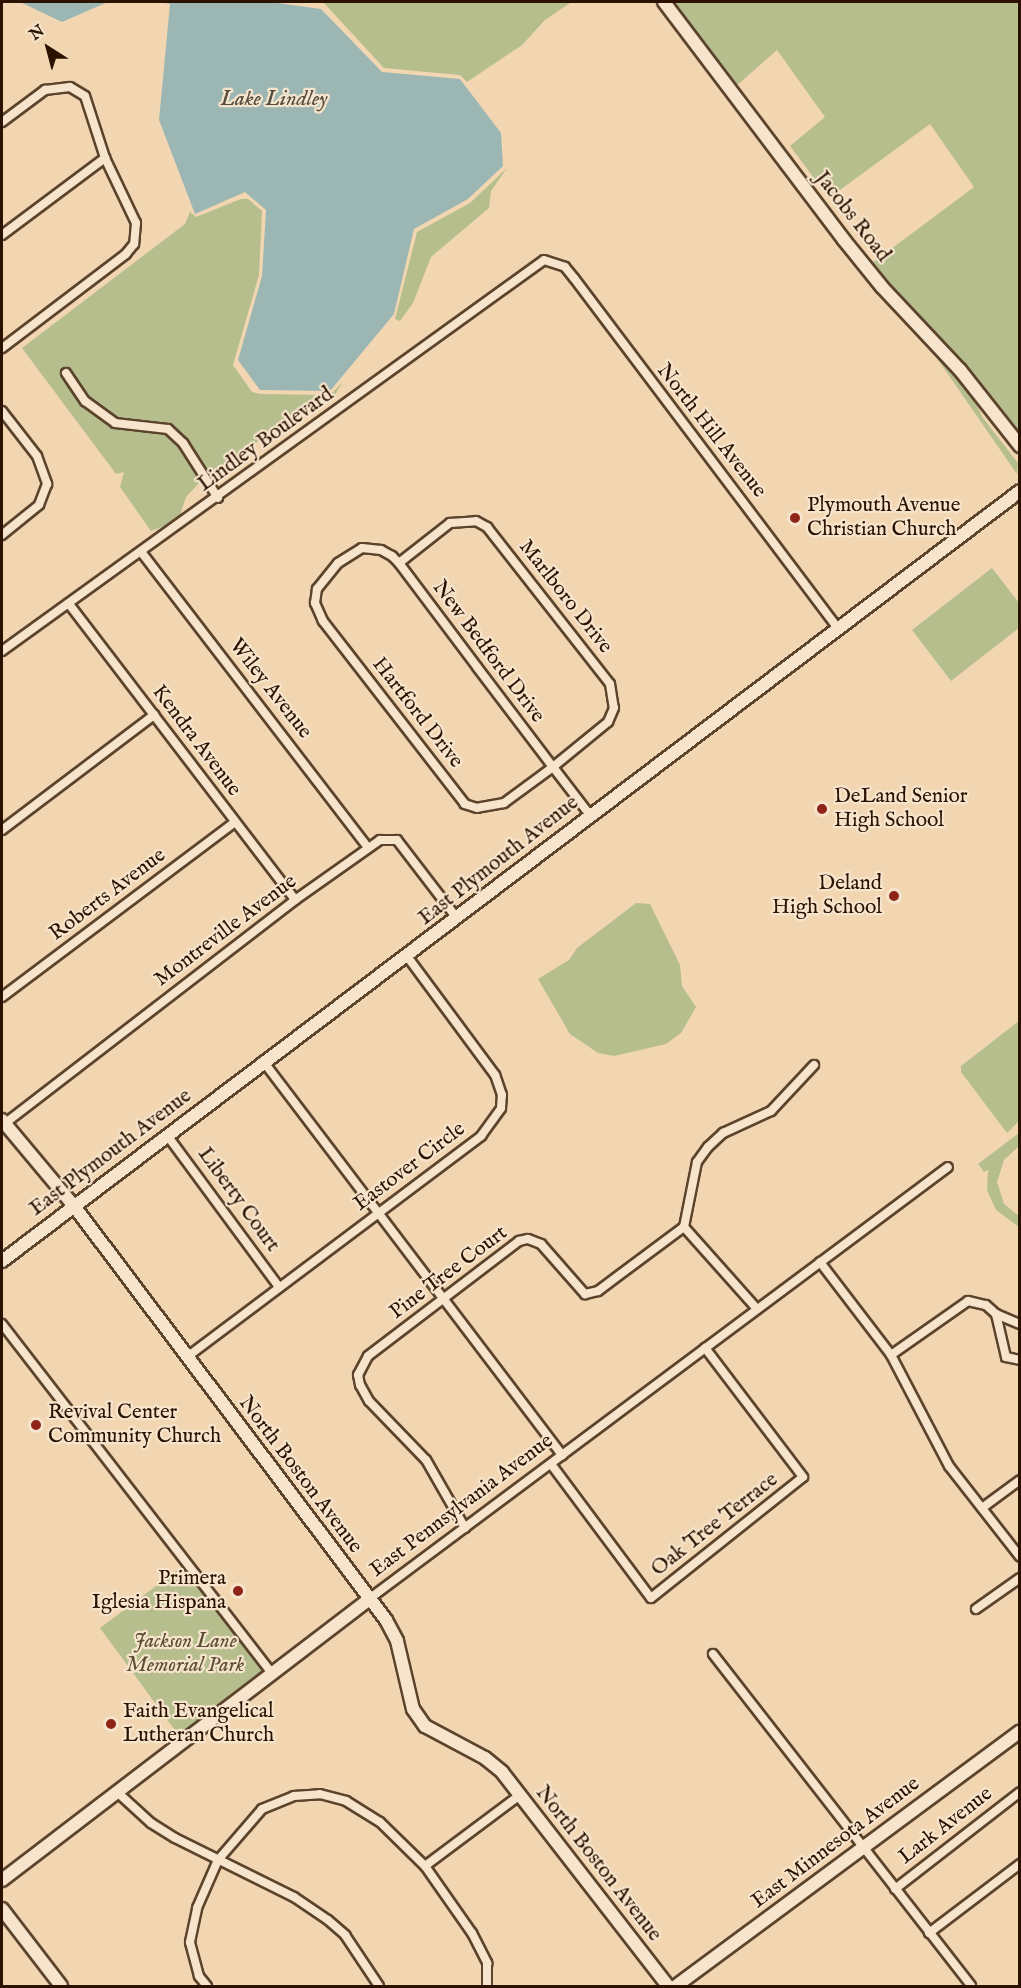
<!DOCTYPE html>
<html>
<head>
<meta charset="utf-8">
<style>
  body { margin:0 }
  #map { position:relative; width:1021px; height:1988px; overflow:hidden; background:#f1d6b1; font-family:"IM FELL English",serif }
  div>[style] { position:absolute }
  .green>* { inset:0; background:#b6be8e }
  .water>* { inset:0; background:#9cb7b3 }
  .roads { filter:drop-shadow(2px 0 #5c432c) drop-shadow(-2px 0 #5c432c) drop-shadow(0 2px #5c432c) drop-shadow(0 -2px #5c432c) }
  .street>* { height:8px; margin:-4px; padding:0 4px; transform-origin:4px; border-radius:4px; background:#f6e4cc }
  .secondary>* { height:12px; margin:-6px; padding:0 6px; transform-origin:6px; border-radius:6px; background:#f6e4cc }
  .dots>* { width:16px; height:16px; translate:-50% -50%; box-sizing:border-box; border:3px solid #f6e4cc; border-radius:50% }
  span { translate:-50% -50%; white-space:nowrap; text-align:center; line-height:1.15; -webkit-text-stroke:4.5px #f6e4cc; paint-order:stroke }
  .street-label { font-size:21px; color:#2b1200 }
  .poi-label { font-size:21px; color:#2b1200 }
  .left { translate:0 -50%; text-align:left }
  .right { translate:-100% -50%; text-align:right }
  .park-label { font-size:21px; color:#5c4e32; font-style:italic }
  .water-label { font-size:22px; color:#534c3f; font-style:italic }
  .frame { position:absolute; inset:0; border:3px solid #2b1200; pointer-events:none }
  .north { position:absolute; left:18px; top:18px; width:60px; height:60px; -webkit-text-stroke:4px #f6e4cc; paint-order:stroke; rotate:324deg; font-size:16px; font-weight:700; line-height:24px; text-align:center; color:#2b1200 }
  .north::after { content:''; display:block; margin:auto; width:21px; height:27px; background:#2b1200; clip-path:polygon(50% 0,100% 100%,50% 72%,0 100%) }
</style>
</head>
<body>
<div id="map">
  <div class="green">
    <i style="clip-path:polygon(323px 2px,581px 2px,570px 3px,545px 20px,522px 45px,467px 82px,460px 75px,384px 68px)"></i>
    <i style="clip-path:polygon(672px 2px,1019px 2px,1019px 433px,967px 367px,888px 287px,871px 264px,974px 187px,930px 124px,829px 198px,790px 146px,825px 117px,777px 50px,736px 86px)"></i>
    <i style="clip-path:polygon(507px 168px,491px 191px,489px 208px,431px 257px,413px 303px,400px 321px,395px 319px,417px 232px,470px 203px)"></i>
    <i style="clip-path:polygon(241px 199px,248px 199px,262px 211px,259px 275px,233px 365px,252px 392px,260px 394px,330px 395px,343px 382px,334px 396px,324px 397px,310px 413px,300px 413px,292px 423px,268px 431px,241px 458px,208px 477px,186px 439px,170px 426px,116px 419px,88px 398px,67px 367px,60px 372px,83px 404px,105px 422px,129px 431px,166px 433px,189px 459px,201px 481px,186px 497px,178px 521px,151px 531px,120px 487px,124px 472px,116px 474px,22px 348px,185px 224px,190px 212px,196px 217px)"></i>
    <i style="clip-path:polygon(925px 341px,971px 393px,983px 418px,1018px 463px,1017px 474px)"></i>
    <i style="clip-path:polygon(992px 568px,1019px 603px,1019px 628px,951px 681px,912px 630px)"></i>
    <i style="clip-path:polygon(636px 903px,650px 904px,680px 965px,682px 986px,696px 1007px,681px 1033px,666px 1044px,614px 1056px,598px 1053px,570px 1034px,538px 979px,569px 960px,577px 948px)"></i>
    <i style="clip-path:polygon(1019px 1021px,1019px 1121px,1007px 1133px,961px 1072px,961px 1066px)"></i>
    <i style="clip-path:polygon(1019px 1133px,1019px 1146px,1004px 1160px,997px 1182px,1004px 1204px,1019px 1216px,1019px 1227px,996px 1210px,987px 1190px,988px 1170px,984px 1172px,978px 1164px)"></i>
    <i style="clip-path:polygon(184px 1565px,265px 1669px,264px 1676px,180px 1737px,100px 1628px)"></i>
  </div>
  <div class="water">
    <i style="clip-path:polygon(20px 2px,108px 2px,62px 22px)"></i>
    <i style="clip-path:polygon(160px 2px,270px 2px,321px 9px,382px 72px,460px 79px,501px 133px,503px 166px,468px 199px,414px 229px,394px 314px,330px 391px,260px 390px,238px 360px,262px 276px,266px 210px,245px 192px,195px 214px,159px 120px,170px 4px)"></i>
  </div>
  <div class="roads">
    <div class="street">
      <i style="left:2px;top:122px;width:54px;rotate:-36.7deg"></i>
      <i style="left:45px;top:90px;width:25px;rotate:-7deg"></i>
      <i style="left:70px;top:87px;width:17px;rotate:31deg"></i>
      <i style="left:85px;top:96px;width:65px;rotate:72.1deg"></i>
      <i style="left:105px;top:158px;width:72px;rotate:64.5deg"></i>
      <i style="left:136px;top:223px;width:21px;rotate:95deg"></i>
      <i style="left:134px;top:244px;width:13px;rotate:129deg"></i>
      <i style="left:126px;top:254px;width:156px;rotate:142.8deg"></i>
      <i style="left:2px;top:235px;width:129px;rotate:-36.8deg"></i>
      <i style="left:66px;top:373px;width:34px;rotate:56deg"></i>
      <i style="left:85px;top:401px;width:37px;rotate:36deg"></i>
      <i style="left:115px;top:423px;width:53px;rotate:6.5deg"></i>
      <i style="left:168px;top:429px;width:21px;rotate:43deg"></i>
      <i style="left:183px;top:443px;width:65px;rotate:57.5deg"></i>
      <i style="left:2px;top:411px;width:57px;rotate:52.1deg"></i>
      <i style="left:37px;top:456px;width:30px;rotate:70deg"></i>
      <i style="left:47px;top:484px;width:22px;rotate:111deg"></i>
      <i style="left:39px;top:505px;width:48px;rotate:141deg"></i>
      <i style="left:142px;top:553px;width:371px;rotate:52.5deg"></i>
      <i style="left:399px;top:563px;width:65px;rotate:-38.1deg"></i>
      <i style="left:450px;top:523px;width:26px;rotate:-4deg"></i>
      <i style="left:476px;top:521px;width:13px;rotate:29deg"></i>
      <i style="left:487px;top:527px;width:199px;rotate:51.9deg"></i>
      <i style="left:610px;top:684px;width:24px;rotate:81deg"></i>
      <i style="left:614px;top:708px;width:15px;rotate:113deg"></i>
      <i style="left:608px;top:722px;width:71px;rotate:140.7deg"></i>
      <i style="left:553px;top:767px;width:61px;rotate:143.7deg"></i>
      <i style="left:504px;top:803px;width:27px;rotate:170deg"></i>
      <i style="left:477px;top:808px;width:13px;rotate:-162deg"></i>
      <i style="left:465px;top:804px;width:232px;rotate:-127.8deg"></i>
      <i style="left:323px;top:621px;width:20px;rotate:-114deg"></i>
      <i style="left:315px;top:603px;width:14px;rotate:-82deg"></i>
      <i style="left:317px;top:589px;width:33px;rotate:-51deg"></i>
      <i style="left:338px;top:563px;width:28px;rotate:-32deg"></i>
      <i style="left:362px;top:548px;width:19px;rotate:6deg"></i>
      <i style="left:381px;top:550px;width:13px;rotate:29deg"></i>
      <i style="left:392px;top:556px;width:10px;rotate:45deg"></i>
      <i style="left:399px;top:563px;width:130px;rotate:53.1deg"></i>
      <i style="left:477px;top:667px;width:126px;rotate:52.8deg"></i>
      <i style="left:553px;top:767px;width:61px;rotate:52.4deg"></i>
      <i style="left:69px;top:604px;width:372px;rotate:52.6deg"></i>
      <i style="left:2px;top:651px;width:668px;rotate:-35.81deg"></i>
      <i style="left:544px;top:260px;width:22px;rotate:18deg"></i>
      <i style="left:565px;top:267px;width:14px;rotate:51deg"></i>
      <i style="left:574px;top:278px;width:438px;rotate:53deg"></i>
      <i style="left:2px;top:830px;width:191px;rotate:-37.1deg"></i>
      <i style="left:2px;top:997px;width:291px;rotate:-36.9deg"></i>
      <i style="left:263px;top:1061px;width:495px;rotate:52.8deg"></i>
      <i style="left:3px;top:1125px;width:369px;rotate:-37.6deg"></i>
      <i style="left:295px;top:900px;width:104px;rotate:-35.2deg"></i>
      <i style="left:380px;top:840px;width:17px"></i>
      <i style="left:397px;top:840px;width:97px;rotate:52.5deg"></i>
      <i style="left:167px;top:1135px;width:189px;rotate:53.6deg"></i>
      <i style="left:684px;top:1227px;width:66px;rotate:-78.7deg"></i>
      <i style="left:697px;top:1162px;width:19px;rotate:-54deg"></i>
      <i style="left:708px;top:1147px;width:21px;rotate:-43deg"></i>
      <i style="left:723px;top:1133px;width:53px;rotate:-24.6deg"></i>
      <i style="left:771px;top:1111px;width:63px;rotate:-46.9deg"></i>
      <i style="left:684px;top:1227px;width:110px;rotate:48.3deg"></i>
      <i style="left:820px;top:1262px;width:117px;rotate:52.6deg"></i>
      <i style="left:891px;top:1355px;width:125px;rotate:62.4deg"></i>
      <i style="left:949px;top:1466px;width:115px;rotate:52deg"></i>
      <i style="left:996px;top:1314px;width:44px;rotate:76.9deg"></i>
      <i style="left:1006px;top:1357px;width:14px;rotate:12deg"></i>
      <i style="left:2px;top:1324px;width:441px;rotate:52.3deg"></i>
      <i style="left:891px;top:1355px;width:94px;rotate:-35deg"></i>
      <i style="left:968px;top:1301px;width:18px;rotate:13deg"></i>
      <i style="left:986px;top:1305px;width:13px;rotate:42deg"></i>
      <i style="left:996px;top:1314px;width:26px;rotate:23deg"></i>
      <i style="left:187px;top:1357px;width:368px;rotate:-36.9deg"></i>
      <i style="left:481px;top:1136px;width:34px;rotate:-54deg"></i>
      <i style="left:501px;top:1108px;width:13px;rotate:-86deg"></i>
      <i style="left:502px;top:1095px;width:21px;rotate:-109deg"></i>
      <i style="left:495px;top:1075px;width:148px;rotate:-126.5deg"></i>
      <i style="left:551px;top:1464px;width:167px;rotate:53.3deg"></i>
      <i style="left:651px;top:1598px;width:194px;rotate:-38.5deg"></i>
      <i style="left:803px;top:1477px;width:162px;rotate:-127.2deg"></i>
      <i style="left:982px;top:1508px;width:47px;rotate:-36.4deg"></i>
      <i style="left:465px;top:1528px;width:78px;rotate:-119.8deg"></i>
      <i style="left:426px;top:1460px;width:82px;rotate:-134deg"></i>
      <i style="left:369px;top:1401px;width:18px;rotate:-119deg"></i>
      <i style="left:360px;top:1385px;width:10px;rotate:-101deg"></i>
      <i style="left:358px;top:1375px;width:21px;rotate:-62deg"></i>
      <i style="left:368px;top:1356px;width:190px;rotate:-37.3deg"></i>
      <i style="left:519px;top:1241px;width:9px;rotate:-13deg"></i>
      <i style="left:528px;top:1239px;width:14px;rotate:21deg"></i>
      <i style="left:541px;top:1244px;width:67px;rotate:48.7deg"></i>
      <i style="left:585px;top:1294px;width:13px;rotate:-13deg"></i>
      <i style="left:598px;top:1291px;width:107px;rotate:-36.7deg"></i>
      <i style="left:369px;top:1599px;width:722px;rotate:-36.73deg"></i>
      <i style="left:976px;top:1609px;width:54px;rotate:-35.2deg"></i>
      <i style="left:713px;top:1654px;width:420px;rotate:52.1deg"></i>
      <i style="left:116px;top:1791px;width:47px;rotate:42.4deg"></i>
      <i style="left:151px;top:1823px;width:28px;rotate:32deg"></i>
      <i style="left:175px;top:1838px;width:133px;rotate:26.4deg"></i>
      <i style="left:294px;top:1897px;width:41px;rotate:34.1deg"></i>
      <i style="left:328px;top:1920px;width:23px;rotate:41deg"></i>
      <i style="left:345px;top:1935px;width:61px;rotate:56.3deg"></i>
      <i style="left:425px;top:1866px;width:119px;rotate:-36.8deg"></i>
      <i style="left:895px;top:1889px;width:158px;rotate:-37.8deg"></i>
      <i style="left:929px;top:1933px;width:114px;rotate:-37.2deg"></i>
      <i style="left:207px;top:1986px;width:13px;rotate:-129deg"></i>
      <i style="left:199px;top:1976px;width:35px;rotate:-105deg"></i>
      <i style="left:190px;top:1942px;width:35px;rotate:-78deg"></i>
      <i style="left:197px;top:1908px;width:52px;rotate:-66.4deg"></i>
      <i style="left:218px;top:1860px;width:67px;rotate:-49.2deg"></i>
      <i style="left:262px;top:1809px;width:35px;rotate:-22deg"></i>
      <i style="left:294px;top:1796px;width:26px;rotate:-4deg"></i>
      <i style="left:320px;top:1794px;width:27px;rotate:15deg"></i>
      <i style="left:346px;top:1801px;width:40px;rotate:32deg"></i>
      <i style="left:380px;top:1822px;width:63px;rotate:44.4deg"></i>
      <i style="left:425px;top:1866px;width:82px;rotate:55deg"></i>
      <i style="left:472px;top:1933px;width:34px;rotate:63deg"></i>
      <i style="left:487px;top:1963px;width:23px;rotate:90deg"></i>
    </div>
    <div class="secondary">
      <i style="left:664px;top:2px;width:298px;rotate:52.9deg"></i>
      <i style="left:844px;top:240px;width:60px;rotate:51deg"></i>
      <i style="left:882px;top:287px;width:114px;rotate:46.8deg"></i>
      <i style="left:960px;top:370px;width:97px;rotate:51.7deg"></i>
      <i style="left:2px;top:1120px;width:112px;rotate:50.1deg"></i>
      <i style="left:74px;top:1206px;width:518px;rotate:53deg"></i>
      <i style="left:386px;top:1620px;width:24px;rotate:62deg"></i>
      <i style="left:397px;top:1641px;width:70px;rotate:76.8deg"></i>
      <i style="left:413px;top:1709px;width:21px;rotate:55deg"></i>
      <i style="left:425px;top:1726px;width:68px;rotate:28.1deg"></i>
      <i style="left:485px;top:1758px;width:22px;rotate:39deg"></i>
      <i style="left:502px;top:1772px;width:271px;rotate:52.2deg"></i>
      <i style="left:2px;top:1261px;width:1276px;rotate:-37.1deg"></i>
      <i style="left:2px;top:1880px;width:462px;rotate:-37.4deg"></i>
      <i style="left:2px;top:1909px;width:97px;rotate:52.5deg"></i>
      <i style="left:676px;top:1986px;width:428px;rotate:-36.5deg"></i>
    </div>
  </div>
  <div class="dots">
    <i style="left:795px;top:518px;background:#8f2418"></i>
    <i style="left:822px;top:809px;background:#8f2418"></i>
    <i style="left:894px;top:896px;background:#8f2418"></i>
    <i style="left:36px;top:1425px;background:#8f2418"></i>
    <i style="left:238px;top:1591px;background:#8f2418"></i>
    <i style="left:111px;top:1724px;background:#8f2418"></i>
  </div>
  <div class="street-label">
    <span style="left:852px;top:217px;rotate:52deg">Jacobs Road</span>
    <span style="left:711px;top:431px;rotate:52deg">North Hill Avenue</span>
    <span style="left:266px;top:440px;rotate:-36deg">Lindley Boulevard</span>
    <span style="left:565px;top:597px;rotate:52deg">Marlboro Drive</span>
    <span style="left:488px;top:652px;rotate:53deg">New Bedford Drive</span>
    <span style="left:270px;top:689px;rotate:52deg">Wiley Avenue</span>
    <span style="left:417px;top:713px;rotate:52deg">Hartford Drive</span>
    <span style="left:196px;top:741px;rotate:53deg">Kendra Avenue</span>
    <span style="left:499px;top:861px;rotate:-38deg">East Plymouth Avenue</span>
    <span style="left:108px;top:895px;rotate:-37deg">Roberts Avenue</span>
    <span style="left:226px;top:931px;rotate:-37deg">Montreville Avenue</span>
    <span style="left:111px;top:1153px;rotate:-37deg">East Plymouth Avenue</span>
    <span style="left:410px;top:1167px;rotate:-37deg">Eastover Circle</span>
    <span style="left:238px;top:1200px;rotate:54deg">Liberty Court</span>
    <span style="left:449px;top:1273px;rotate:-37deg">Pine Tree Court</span>
    <span style="left:300px;top:1475px;rotate:53deg">North Boston Avenue</span>
    <span style="left:462px;top:1506px;rotate:-37deg">East Pennsylvania Avenue</span>
    <span style="left:715px;top:1525px;rotate:-38deg">Oak Tree Terrace</span>
    <span style="left:946px;top:1826px;rotate:-38deg">Lark Avenue</span>
    <span style="left:836px;top:1843px;rotate:-37deg">East Minnesota Avenue</span>
    <span style="left:598px;top:1864px;rotate:52deg">North Boston Avenue</span>
  </div>
  <div class="poi-label">
    <span class="left" style="left:807px;top:518px">Plymouth Avenue<br>Christian Church</span>
    <span class="left" style="left:834px;top:809px">DeLand Senior<br>High School</span>
    <span class="right" style="left:882px;top:896px">Deland<br>High School</span>
    <span class="left" style="left:48px;top:1425px">Revival Center<br>Community Church</span>
    <span class="right" style="left:226px;top:1591px">Primera<br>Iglesia Hispana</span>
    <span class="left" style="left:123px;top:1724px">Faith Evangelical<br>Lutheran Church</span>
  </div>
  <div class="park-label">
    <span style="left:185px;top:1654px">Jackson Lane<br>Memorial Park</span>
  </div>
  <div class="water-label">
    <span style="left:274px;top:100px">Lake Lindley</span>
  </div>
  <div class="frame"></div>
  <div class="north">N</div>
</div>
</body>
</html>
